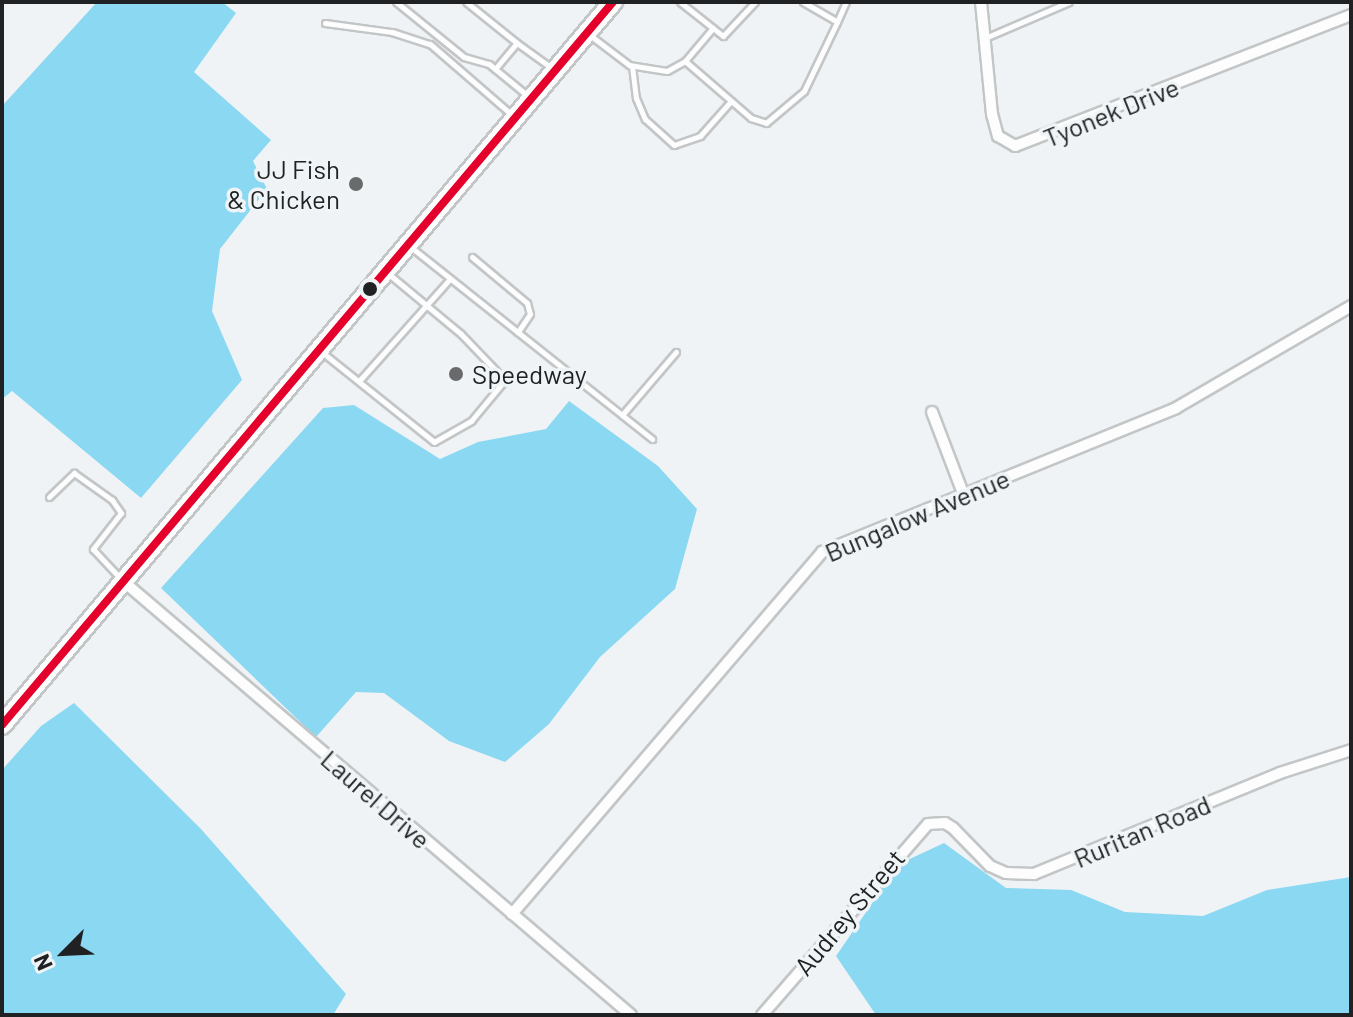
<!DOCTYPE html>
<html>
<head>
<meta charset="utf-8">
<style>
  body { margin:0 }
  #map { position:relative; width:1353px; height:1017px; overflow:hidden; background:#f0f3f5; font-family:Barlow,sans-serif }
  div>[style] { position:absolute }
  .forest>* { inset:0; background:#8bd8f2 }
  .roads { filter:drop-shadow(2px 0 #c3c6c7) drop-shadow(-2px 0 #c3c6c7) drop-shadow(0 2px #c3c6c7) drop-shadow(0 -2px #c3c6c7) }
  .lane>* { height:5px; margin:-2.5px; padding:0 2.5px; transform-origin:2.5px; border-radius:2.5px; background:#fdfdfe }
  .street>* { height:10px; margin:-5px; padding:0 5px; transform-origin:5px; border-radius:5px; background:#fdfdfe }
  .highway>* { height:18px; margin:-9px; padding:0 9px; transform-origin:9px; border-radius:9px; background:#fdfdfe }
  .bus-1>* { height:8px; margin:-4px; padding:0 4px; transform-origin:4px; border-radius:4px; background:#e4002b }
  .dots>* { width:22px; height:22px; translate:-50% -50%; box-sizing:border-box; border:4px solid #eff4f6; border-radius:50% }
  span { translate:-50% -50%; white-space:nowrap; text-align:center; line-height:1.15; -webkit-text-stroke:7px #eff4f6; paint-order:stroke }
  .street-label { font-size:26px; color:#202122 }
  .poi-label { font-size:26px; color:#202122 }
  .right { translate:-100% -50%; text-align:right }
  .left { translate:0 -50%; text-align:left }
  .frame { position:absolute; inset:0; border:4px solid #202122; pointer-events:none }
  .north { position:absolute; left:24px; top:913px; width:80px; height:80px; -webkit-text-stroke:6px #eff4f6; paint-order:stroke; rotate:246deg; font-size:22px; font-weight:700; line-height:32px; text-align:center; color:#202122 }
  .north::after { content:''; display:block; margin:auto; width:28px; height:36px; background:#202122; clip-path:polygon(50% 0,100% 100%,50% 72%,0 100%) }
</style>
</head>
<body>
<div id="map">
  <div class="forest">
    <i style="clip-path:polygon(97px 2px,222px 2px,236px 13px,194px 72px,271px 140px,253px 161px,267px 189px,220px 249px,212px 311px,242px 380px,141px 498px,12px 391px,2px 399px,2px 106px)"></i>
    <i style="clip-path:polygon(569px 401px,658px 466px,697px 509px,675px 589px,600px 657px,549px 724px,505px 762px,449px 741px,384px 693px,356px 692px,316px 737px,161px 588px,323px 408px,354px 405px,440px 459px,478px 442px,546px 429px)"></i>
    <i style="clip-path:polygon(74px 703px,201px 829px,346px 994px,333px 1015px,2px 1015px,2px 770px,41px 726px)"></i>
    <i style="clip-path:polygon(944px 843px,1006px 888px,1071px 890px,1125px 912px,1203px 916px,1267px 890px,1351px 877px,1351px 1015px,876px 1015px,836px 956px,899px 864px)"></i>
  </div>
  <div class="roads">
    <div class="lane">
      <i style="left:396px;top:2px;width:87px;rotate:39deg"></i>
      <i style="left:464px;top:57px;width:26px;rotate:16deg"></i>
      <i style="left:489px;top:64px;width:50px;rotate:39.4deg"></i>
      <i style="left:466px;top:2px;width:65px;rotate:38.8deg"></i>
      <i style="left:680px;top:2px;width:55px;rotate:38.3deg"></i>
      <i style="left:723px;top:36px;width:47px;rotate:-46.7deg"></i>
      <i style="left:803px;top:2px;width:39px;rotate:30deg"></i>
      <i style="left:837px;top:22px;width:22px;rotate:-66deg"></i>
      <i style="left:325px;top:23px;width:68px;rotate:7.7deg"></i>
      <i style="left:392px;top:32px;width:40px;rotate:18deg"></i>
      <i style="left:430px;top:44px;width:108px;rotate:40.9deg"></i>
      <i style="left:591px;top:36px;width:48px;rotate:37.3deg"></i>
      <i style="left:629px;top:65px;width:38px;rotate:9deg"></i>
      <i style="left:667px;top:71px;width:21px;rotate:-29deg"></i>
      <i style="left:685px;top:61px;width:43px;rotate:-49.7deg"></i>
      <i style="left:985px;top:38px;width:91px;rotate:-23.2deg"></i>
      <i style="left:685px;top:61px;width:87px;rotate:40.8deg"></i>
      <i style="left:751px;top:118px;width:16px;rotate:18deg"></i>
      <i style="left:766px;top:123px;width:50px;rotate:-40.1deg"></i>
      <i style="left:804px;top:91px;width:76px;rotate:-64.4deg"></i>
      <i style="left:632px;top:66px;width:32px;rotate:83deg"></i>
      <i style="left:636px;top:98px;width:23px;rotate:67deg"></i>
      <i style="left:645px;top:119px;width:39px;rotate:42deg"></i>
      <i style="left:674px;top:145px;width:28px;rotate:-19deg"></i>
      <i style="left:700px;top:136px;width:47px;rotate:-48.5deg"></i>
      <i style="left:495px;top:69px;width:34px;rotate:-50deg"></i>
      <i style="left:517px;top:43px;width:44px;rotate:35.8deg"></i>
      <i style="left:412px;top:248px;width:307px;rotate:38.5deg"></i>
      <i style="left:472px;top:257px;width:72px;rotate:39.9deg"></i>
      <i style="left:527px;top:303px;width:11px;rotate:75deg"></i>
      <i style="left:530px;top:314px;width:22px;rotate:124deg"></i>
      <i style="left:323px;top:353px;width:142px;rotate:38.7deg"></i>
      <i style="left:434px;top:442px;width:43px;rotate:-29.6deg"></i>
      <i style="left:471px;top:421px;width:53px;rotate:-50.3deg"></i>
      <i style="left:505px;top:380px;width:64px;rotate:-133.7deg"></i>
      <i style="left:461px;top:334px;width:92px;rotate:-140.3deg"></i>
      <i style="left:359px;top:381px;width:137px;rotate:-48.3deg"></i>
      <i style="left:622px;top:415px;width:83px;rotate:-49.4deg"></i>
      <i style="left:49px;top:497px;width:35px;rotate:-44deg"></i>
      <i style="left:74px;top:473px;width:47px;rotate:35.4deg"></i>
      <i style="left:112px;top:500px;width:16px;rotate:55deg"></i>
      <i style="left:121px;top:513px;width:46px;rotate:127.9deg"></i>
      <i style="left:93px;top:549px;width:40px;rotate:47deg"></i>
    </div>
    <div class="street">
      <i style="left:981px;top:2px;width:113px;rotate:84.4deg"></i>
      <i style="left:992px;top:114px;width:23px;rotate:75deg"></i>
      <i style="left:998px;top:136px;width:20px;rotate:30deg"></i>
      <i style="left:1015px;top:146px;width:361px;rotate:-21.3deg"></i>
      <i style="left:932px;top:412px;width:87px;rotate:69.1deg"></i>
      <i style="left:123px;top:581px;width:668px;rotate:40.51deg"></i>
      <i style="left:512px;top:914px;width:477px;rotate:-49.4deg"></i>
      <i style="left:822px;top:552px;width:382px;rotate:-22.1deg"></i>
      <i style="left:1176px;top:408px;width:203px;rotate:-30.2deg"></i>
      <i style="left:762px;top:1015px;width:253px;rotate:-49deg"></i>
      <i style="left:928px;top:824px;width:17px;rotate:-3deg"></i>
      <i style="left:945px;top:823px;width:9px;rotate:32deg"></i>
      <i style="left:953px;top:828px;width:53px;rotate:45.8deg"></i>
      <i style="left:990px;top:866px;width:17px;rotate:24deg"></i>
      <i style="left:1006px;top:873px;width:28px;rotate:2deg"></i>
      <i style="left:1034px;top:874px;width:266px;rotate:-22.3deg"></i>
      <i style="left:1280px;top:773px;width:75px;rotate:-17.9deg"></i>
    </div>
    <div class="highway">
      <i style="left:2px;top:725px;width:947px;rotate:-49.8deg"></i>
    </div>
  </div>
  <div class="bus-1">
    <i style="left:2px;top:725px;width:947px;rotate:-49.8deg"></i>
  </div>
  <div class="dots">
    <i style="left:356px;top:184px;background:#696a6c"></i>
    <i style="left:370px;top:289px;background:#202122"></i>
    <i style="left:456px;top:374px;background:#696a6c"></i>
  </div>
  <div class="street-label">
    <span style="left:1111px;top:112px;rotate:-22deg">Tyonek Drive</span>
    <span style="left:917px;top:515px;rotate:-23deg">Bungalow Avenue</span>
    <span style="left:376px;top:799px;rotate:41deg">Laurel Drive</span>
    <span style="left:1142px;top:831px;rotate:-23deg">Ruritan Road</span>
    <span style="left:849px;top:912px;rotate:-50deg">Audrey Street</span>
  </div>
  <div class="poi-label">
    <span class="right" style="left:340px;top:184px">JJ Fish<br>&amp; Chicken</span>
    <span class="left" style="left:472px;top:374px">Speedway</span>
  </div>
  <div class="frame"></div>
  <div class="north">N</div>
</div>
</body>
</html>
